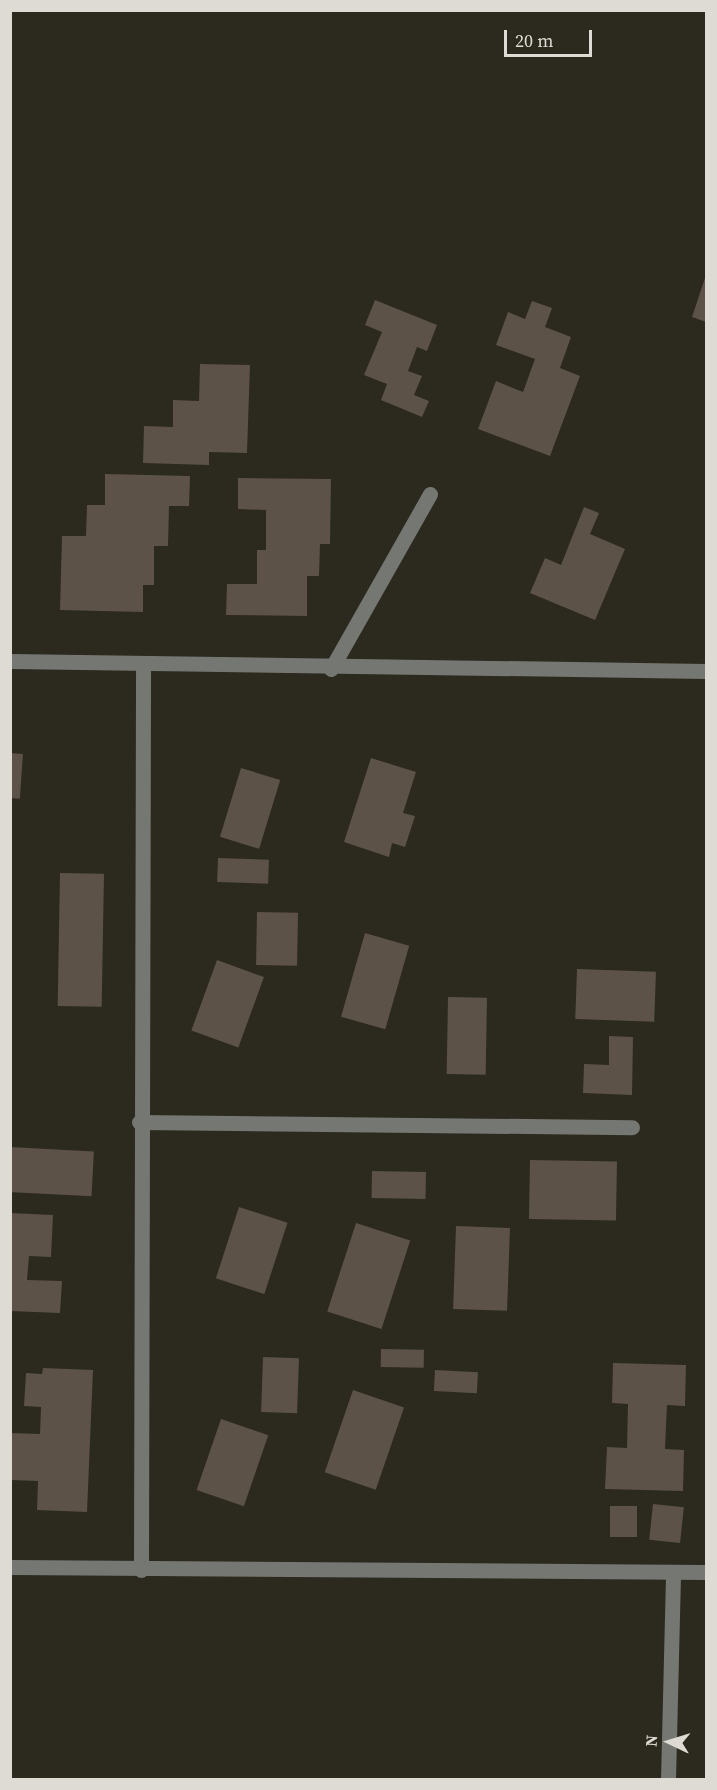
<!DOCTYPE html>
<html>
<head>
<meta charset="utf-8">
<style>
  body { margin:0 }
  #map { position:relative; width:717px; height:1790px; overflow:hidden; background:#2c291e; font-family:"Source Serif 4",serif }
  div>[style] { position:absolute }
  .building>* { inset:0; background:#5c5248; transform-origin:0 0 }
  .minor>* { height:15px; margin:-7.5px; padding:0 7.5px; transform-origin:7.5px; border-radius:7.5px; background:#757772 }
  span { translate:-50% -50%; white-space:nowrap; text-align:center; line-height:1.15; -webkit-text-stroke:6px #2c291e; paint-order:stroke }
  .frame { position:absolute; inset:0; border:12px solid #dddbd3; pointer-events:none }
  .north { position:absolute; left:639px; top:1712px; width:60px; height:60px; -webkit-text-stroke:4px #2c291e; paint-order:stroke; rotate:274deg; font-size:16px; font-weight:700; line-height:24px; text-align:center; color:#dddbd3 }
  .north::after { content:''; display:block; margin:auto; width:21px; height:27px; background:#dddbd3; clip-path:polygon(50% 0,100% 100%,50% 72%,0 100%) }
  .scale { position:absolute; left:504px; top:30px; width:88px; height:27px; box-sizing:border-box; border:3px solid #dddbd3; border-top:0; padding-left:8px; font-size:18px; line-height:21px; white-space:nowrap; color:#dddbd3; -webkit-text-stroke:4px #2c291e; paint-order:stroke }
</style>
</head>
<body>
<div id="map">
  <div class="building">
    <i style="clip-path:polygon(706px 275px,706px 322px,692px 317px)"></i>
    <i style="clip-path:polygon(375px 300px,437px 325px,427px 351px,417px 347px,408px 371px,422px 376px,414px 395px,429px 401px,422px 417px,381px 400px,387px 384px,364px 375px,382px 332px,365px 325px)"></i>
    <i style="clip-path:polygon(532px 301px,552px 308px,545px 327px,571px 337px,560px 368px,580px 376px,550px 456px,478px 429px,496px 381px,523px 392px,535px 359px,496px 345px,508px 312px,525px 319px)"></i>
    <i style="clip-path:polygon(200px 364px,250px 365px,247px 453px,209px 452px,209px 465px,143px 463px,144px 426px,173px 427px,173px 400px,199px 401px)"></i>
    <i style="clip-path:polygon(105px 474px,190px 476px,189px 506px,169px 506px,168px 546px,154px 546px,154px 585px,143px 585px,143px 612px,60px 610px,62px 536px,86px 536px,87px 505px,105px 505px)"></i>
    <i style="clip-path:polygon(238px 478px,331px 479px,330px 544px,320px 544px,319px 576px,307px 576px,307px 616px,226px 615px,227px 584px,257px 584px,257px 550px,266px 550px,266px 510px,238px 509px)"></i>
    <i style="clip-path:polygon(584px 507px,599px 513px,590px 534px,625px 549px,595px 620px,530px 593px,545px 558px,561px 565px)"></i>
    <i style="left:10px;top:753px;width:13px;height:45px;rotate:4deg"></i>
    <i style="clip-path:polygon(371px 758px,416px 772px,403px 813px,415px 816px,405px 847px,392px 843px,389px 857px,344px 842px)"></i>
    <i style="left:241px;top:768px;width:41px;height:72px;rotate:17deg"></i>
    <i style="left:218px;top:858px;width:51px;height:24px;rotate:2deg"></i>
    <i style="left:60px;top:873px;width:44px;height:133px;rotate:1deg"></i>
    <i style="left:257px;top:912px;width:41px;height:53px;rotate:1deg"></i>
    <i style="left:365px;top:933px;width:46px;height:87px;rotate:16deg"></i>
    <i style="left:217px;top:960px;width:50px;height:75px;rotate:20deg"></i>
    <i style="left:577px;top:969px;width:79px;height:50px;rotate:2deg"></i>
    <i style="left:448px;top:997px;width:39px;height:77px;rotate:1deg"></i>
    <i style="clip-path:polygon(609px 1036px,633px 1037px,632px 1095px,583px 1093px,584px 1064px,609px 1065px)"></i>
    <i style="left:10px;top:1147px;width:84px;height:45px;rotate:3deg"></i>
    <i style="left:530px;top:1160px;width:87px;height:59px;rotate:1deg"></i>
    <i style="left:372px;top:1171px;width:54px;height:27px;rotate:1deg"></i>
    <i style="left:239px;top:1207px;width:51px;height:75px;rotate:18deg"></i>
    <i style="clip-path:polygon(10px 1213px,53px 1215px,51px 1257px,29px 1256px,27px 1280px,62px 1281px,60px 1313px,10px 1311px)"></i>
    <i style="left:356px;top:1223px;width:57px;height:93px;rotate:18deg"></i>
    <i style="left:456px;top:1226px;width:54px;height:83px;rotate:2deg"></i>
    <i style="left:381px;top:1349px;width:43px;height:18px;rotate:1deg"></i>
    <i style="left:263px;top:1357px;width:36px;height:55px;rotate:2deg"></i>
    <i style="clip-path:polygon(613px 1363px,686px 1365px,685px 1406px,667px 1405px,665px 1449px,684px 1450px,683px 1491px,605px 1489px,607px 1447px,627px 1448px,628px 1404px,612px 1403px)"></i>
    <i style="clip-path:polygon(43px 1368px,93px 1370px,87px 1512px,37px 1510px,38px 1481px,10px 1480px,10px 1433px,40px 1434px,41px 1407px,24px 1406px,26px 1373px,42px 1374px)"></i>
    <i style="left:435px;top:1370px;width:43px;height:21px;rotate:3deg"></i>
    <i style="left:353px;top:1390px;width:54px;height:87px;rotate:19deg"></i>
    <i style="left:221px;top:1419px;width:50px;height:75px;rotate:19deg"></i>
    <i style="left:653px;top:1504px;width:31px;height:36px;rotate:6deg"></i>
    <i style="left:610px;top:1506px;width:27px;height:31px"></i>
  </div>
  <div class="minor">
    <i style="left:10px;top:661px;width:696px;rotate:0.82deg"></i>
    <i style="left:331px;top:669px;width:201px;rotate:-60.5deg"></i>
    <i style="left:139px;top:1122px;width:493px;rotate:0.6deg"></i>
    <i style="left:10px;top:1567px;width:696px;rotate:0.41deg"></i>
    <i style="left:141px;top:1570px;width:905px;rotate:-89.87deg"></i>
    <i style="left:668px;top:1780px;width:205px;rotate:-88.6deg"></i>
  </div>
  <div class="frame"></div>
  <div class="north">N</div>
  <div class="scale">20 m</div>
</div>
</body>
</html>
